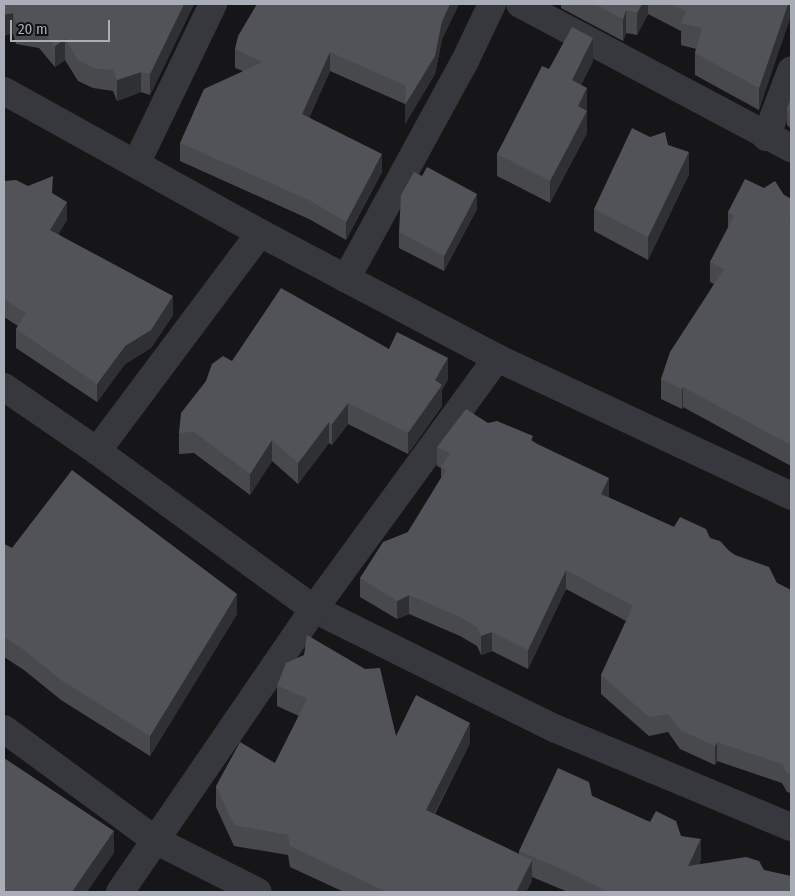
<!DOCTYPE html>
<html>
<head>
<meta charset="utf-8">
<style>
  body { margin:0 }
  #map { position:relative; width:795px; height:896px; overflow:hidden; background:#161618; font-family:"Fira Sans Condensed",sans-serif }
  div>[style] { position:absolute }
  .street>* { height:28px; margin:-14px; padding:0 14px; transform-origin:14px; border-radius:14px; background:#37383d }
  .wall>* { inset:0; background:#47494d }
  .shaded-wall>* { inset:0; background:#2f3033 }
  .building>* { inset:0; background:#525359 }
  span { translate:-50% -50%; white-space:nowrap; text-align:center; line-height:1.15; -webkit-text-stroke:4px #111113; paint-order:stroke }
  .frame { position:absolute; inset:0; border:5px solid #a8adb8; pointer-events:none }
  .scale { position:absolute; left:10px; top:20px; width:100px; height:22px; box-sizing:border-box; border:2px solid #a8adb8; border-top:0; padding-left:6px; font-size:15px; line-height:18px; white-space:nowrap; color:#a8adb8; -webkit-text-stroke:4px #111113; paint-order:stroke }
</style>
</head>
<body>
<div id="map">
  <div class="street">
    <i style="left:520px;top:4px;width:307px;rotate:28deg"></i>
    <i style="left:4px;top:91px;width:293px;rotate:29deg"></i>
    <i style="left:260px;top:233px;width:268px;rotate:27.8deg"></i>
    <i style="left:497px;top:358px;width:325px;rotate:25.1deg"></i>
    <i style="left:766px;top:137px;width:71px;rotate:-69.3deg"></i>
    <i style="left:136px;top:164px;width:178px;rotate:-64.3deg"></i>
    <i style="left:346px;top:279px;width:246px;rotate:-61.4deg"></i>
    <i style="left:464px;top:63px;width:65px;rotate:-64.6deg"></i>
    <i style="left:4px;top:387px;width:113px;rotate:34.5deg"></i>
    <i style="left:97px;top:451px;width:268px;rotate:36.1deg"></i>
    <i style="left:314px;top:609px;width:268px;rotate:26.4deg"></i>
    <i style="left:554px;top:728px;width:257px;rotate:22.7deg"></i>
    <i style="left:97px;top:451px;width:272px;rotate:-53.2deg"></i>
    <i style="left:4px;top:729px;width:187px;rotate:36.3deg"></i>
    <i style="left:155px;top:840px;width:115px;rotate:26.8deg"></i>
    <i style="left:120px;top:892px;width:343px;rotate:-55.6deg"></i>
    <i style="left:314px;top:609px;width:311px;rotate:-53.9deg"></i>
  </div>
  <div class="wall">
    <i style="clip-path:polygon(4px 4px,194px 4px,150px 95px,141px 92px,117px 101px,113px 91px,93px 88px,78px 81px,65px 60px,55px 67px,39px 48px,16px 44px)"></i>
    <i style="clip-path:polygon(257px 4px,459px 4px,442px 39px,435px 74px,405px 124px,405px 104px,330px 71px,309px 118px,382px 172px,346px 240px,309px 219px,180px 161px,180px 143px,243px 71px,235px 68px,235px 49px)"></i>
    <i style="clip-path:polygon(561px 4px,791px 4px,759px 110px,695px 75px,695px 53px,696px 49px,681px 45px,681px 31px,648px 14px,637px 35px,626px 33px,623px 41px,561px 8px)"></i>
    <i style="clip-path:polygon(593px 61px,581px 85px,587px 110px,587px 133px,550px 203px,497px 176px,497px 154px,549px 69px)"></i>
    <i style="clip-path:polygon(791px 98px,791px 129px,787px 125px,787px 109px)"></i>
    <i style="clip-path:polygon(689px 174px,648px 260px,594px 231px,594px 209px)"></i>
    <i style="clip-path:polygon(422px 176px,477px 209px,444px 271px,399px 248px,399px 232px)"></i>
    <i style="clip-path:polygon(4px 181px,28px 186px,53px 194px,67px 220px,58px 234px,173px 315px,151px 348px,125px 364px,97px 402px,16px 348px,16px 329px,18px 326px,4px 317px)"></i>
    <i style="clip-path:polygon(764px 188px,784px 195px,791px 199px,791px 466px,683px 407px,682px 409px,661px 399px,661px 379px,714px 284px,710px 282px,710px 262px,728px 228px,728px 212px)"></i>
    <i style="clip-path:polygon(389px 349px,448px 379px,442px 390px,442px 406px,408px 454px,348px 424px,332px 445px,329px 443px,298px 484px,272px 461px,250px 495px,194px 453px,179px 454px,179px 433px,232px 361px)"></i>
    <i style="clip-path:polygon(488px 423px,533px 441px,609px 496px,608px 497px,674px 527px,710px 538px,777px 583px,791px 590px,791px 793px,787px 792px,782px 783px,717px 761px,715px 765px,680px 749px,668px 732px,649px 736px,601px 694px,601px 675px,626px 621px,566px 589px,528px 669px,492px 651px,481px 655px,477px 646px,460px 636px,409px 614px,397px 619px,360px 597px,360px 578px,408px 532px,441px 478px,441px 468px,437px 466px,437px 447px)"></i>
    <i style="clip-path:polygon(4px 544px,12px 548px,237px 614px,150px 756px,61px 700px,24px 670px,4px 657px)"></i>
    <i style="clip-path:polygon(277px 686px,396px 736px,470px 743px,435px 814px,519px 854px,519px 851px,592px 796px,681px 836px,701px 859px,699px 865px,764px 870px,791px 892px,568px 892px,532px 877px,532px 880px,526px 892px,344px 892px,290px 867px,288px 855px,234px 846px,216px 807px,216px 786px,275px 763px,299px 716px,277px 706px)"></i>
  </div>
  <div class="shaded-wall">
    <i style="clip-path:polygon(184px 4px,194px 4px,150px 95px,150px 74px)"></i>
    <i style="clip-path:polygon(450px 4px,459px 4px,442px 39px,435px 74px,405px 124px,405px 105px)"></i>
    <i style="clip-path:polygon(642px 4px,648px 4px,648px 14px,637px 35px,637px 13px)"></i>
    <i style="clip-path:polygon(788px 4px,791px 4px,791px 16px,759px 110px,759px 88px)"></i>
    <i style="clip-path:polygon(626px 10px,626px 33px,623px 41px,623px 19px)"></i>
    <i style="clip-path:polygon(13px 13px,13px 33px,4px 36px,4px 15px)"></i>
    <i style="clip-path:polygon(593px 38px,593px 61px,572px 103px,572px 80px)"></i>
    <i style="clip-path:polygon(65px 39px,65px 60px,55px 67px,55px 46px)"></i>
    <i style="clip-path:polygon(330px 52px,330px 71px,302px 133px,302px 114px)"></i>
    <i style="clip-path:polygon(141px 72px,141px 92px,117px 101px,117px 80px)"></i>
    <i style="clip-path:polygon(587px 88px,587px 133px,550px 203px,550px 181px,578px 106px)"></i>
    <i style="clip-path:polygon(689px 152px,689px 174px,648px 260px,648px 237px)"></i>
    <i style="clip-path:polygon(382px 154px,382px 172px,346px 240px,346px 222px)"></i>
    <i style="clip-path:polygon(477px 194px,477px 209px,444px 271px,444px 256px)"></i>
    <i style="clip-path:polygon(67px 202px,67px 220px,50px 248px,50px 230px)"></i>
    <i style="clip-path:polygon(173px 296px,173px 315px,151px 348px,125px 364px,97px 402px,97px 384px,125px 346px)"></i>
    <i style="clip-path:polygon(448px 358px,448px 379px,442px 390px,442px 406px,408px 454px,408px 433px,435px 380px)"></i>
    <i style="clip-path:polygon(683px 387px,683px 407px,682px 409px,682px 389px)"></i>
    <i style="clip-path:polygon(348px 403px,348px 424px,332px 445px,332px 424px)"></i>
    <i style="clip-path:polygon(329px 422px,329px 443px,298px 484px,298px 463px)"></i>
    <i style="clip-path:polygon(272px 440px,272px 461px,250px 495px,250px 474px)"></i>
    <i style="clip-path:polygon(609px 478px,609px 496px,601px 513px,601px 494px)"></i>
    <i style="clip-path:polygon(566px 570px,566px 589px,528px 669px,528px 650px)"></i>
    <i style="clip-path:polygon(237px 594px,237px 614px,150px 756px,150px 736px)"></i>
    <i style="clip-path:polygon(409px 595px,409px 614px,397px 619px,397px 601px)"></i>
    <i style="clip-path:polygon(492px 632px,492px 651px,481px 655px,481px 636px)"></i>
    <i style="clip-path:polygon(470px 723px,470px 743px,426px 830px,426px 810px)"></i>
    <i style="clip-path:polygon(717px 742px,717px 761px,715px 765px,715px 746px)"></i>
    <i style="clip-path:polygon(114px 831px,114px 853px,87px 892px,72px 892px)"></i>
    <i style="clip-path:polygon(701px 839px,701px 859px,688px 887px,688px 866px)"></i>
    <i style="clip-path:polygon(532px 860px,532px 880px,526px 892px,516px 892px)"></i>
  </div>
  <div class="building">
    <i style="clip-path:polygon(4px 4px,184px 4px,150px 74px,141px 72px,117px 80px,113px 70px,93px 68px,78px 60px,65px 39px,55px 46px,39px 27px,16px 23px,13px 13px,4px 15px)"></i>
    <i style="clip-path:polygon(257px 4px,450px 4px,442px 21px,435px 56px,405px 105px,406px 86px,330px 52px,302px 114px,382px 154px,346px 222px,309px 200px,180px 143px,204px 89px,263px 62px,235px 49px,238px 36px)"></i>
    <i style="clip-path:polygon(595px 4px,642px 4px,637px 13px,626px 10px,623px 19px)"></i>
    <i style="clip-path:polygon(671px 4px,788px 4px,759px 88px,695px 53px,702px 28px,681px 23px,686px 11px)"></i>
    <i style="clip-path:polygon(572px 27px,593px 38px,572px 80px,587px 88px,578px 106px,587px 111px,550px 181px,497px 154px,542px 66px,549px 69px)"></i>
    <i style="clip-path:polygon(791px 98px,791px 113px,787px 109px)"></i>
    <i style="clip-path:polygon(632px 128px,650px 137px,665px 132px,668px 145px,689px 152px,648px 237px,594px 209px)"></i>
    <i style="clip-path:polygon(427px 167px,477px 194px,444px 256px,399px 232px,401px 195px,414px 172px,422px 176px)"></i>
    <i style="clip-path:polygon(53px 176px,52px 193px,67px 202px,50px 230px,173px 296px,151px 330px,125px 346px,97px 384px,16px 329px,26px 313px,4px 299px,4px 181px,16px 180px,28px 186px)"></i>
    <i style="clip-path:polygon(745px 179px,764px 188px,775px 181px,784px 195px,791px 199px,791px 212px,789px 217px,791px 217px,791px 445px,683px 387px,682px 389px,661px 379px,670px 352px,724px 269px,710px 262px,734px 216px,728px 212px)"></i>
    <i style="clip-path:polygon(281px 288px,389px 349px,397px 332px,448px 358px,435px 380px,442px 385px,408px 433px,348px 403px,332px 424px,329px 422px,298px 463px,272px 440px,250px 474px,194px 432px,179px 433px,181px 413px,206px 381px,212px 364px,223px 356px,232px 361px)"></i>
    <i style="clip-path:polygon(466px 409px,488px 423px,497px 421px,533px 436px,531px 441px,609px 478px,601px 494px,674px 527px,680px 517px,706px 529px,710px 538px,720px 541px,732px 554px,769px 567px,777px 583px,791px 590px,791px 774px,787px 773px,782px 764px,717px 742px,715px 746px,680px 730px,668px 714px,649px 717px,601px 675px,633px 606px,566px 570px,528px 650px,492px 632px,481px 636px,477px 627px,460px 617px,409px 595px,397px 601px,360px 578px,383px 542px,408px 532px,446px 470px,441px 467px,450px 453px,437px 447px)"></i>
    <i style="clip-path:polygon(72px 470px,237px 594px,150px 736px,61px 680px,24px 650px,4px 637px,4px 544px,12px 548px)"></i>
    <i style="clip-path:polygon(307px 635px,365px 669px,380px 668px,396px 736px,416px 695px,470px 723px,426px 810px,532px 860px,516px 892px,387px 892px,290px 846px,288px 835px,234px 825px,216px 786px,240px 742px,275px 763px,307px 699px,277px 686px,286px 663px,304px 655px)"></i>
    <i style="clip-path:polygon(4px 758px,114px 831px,72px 892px,4px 892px)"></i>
    <i style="clip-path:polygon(558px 768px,589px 782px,592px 796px,650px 822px,656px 811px,676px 821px,681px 836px,701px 839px,688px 866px,746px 857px,759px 861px,764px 870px,791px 876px,791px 892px,608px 892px,566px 871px,519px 851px)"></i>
  </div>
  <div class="frame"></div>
  <div class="scale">20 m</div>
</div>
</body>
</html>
